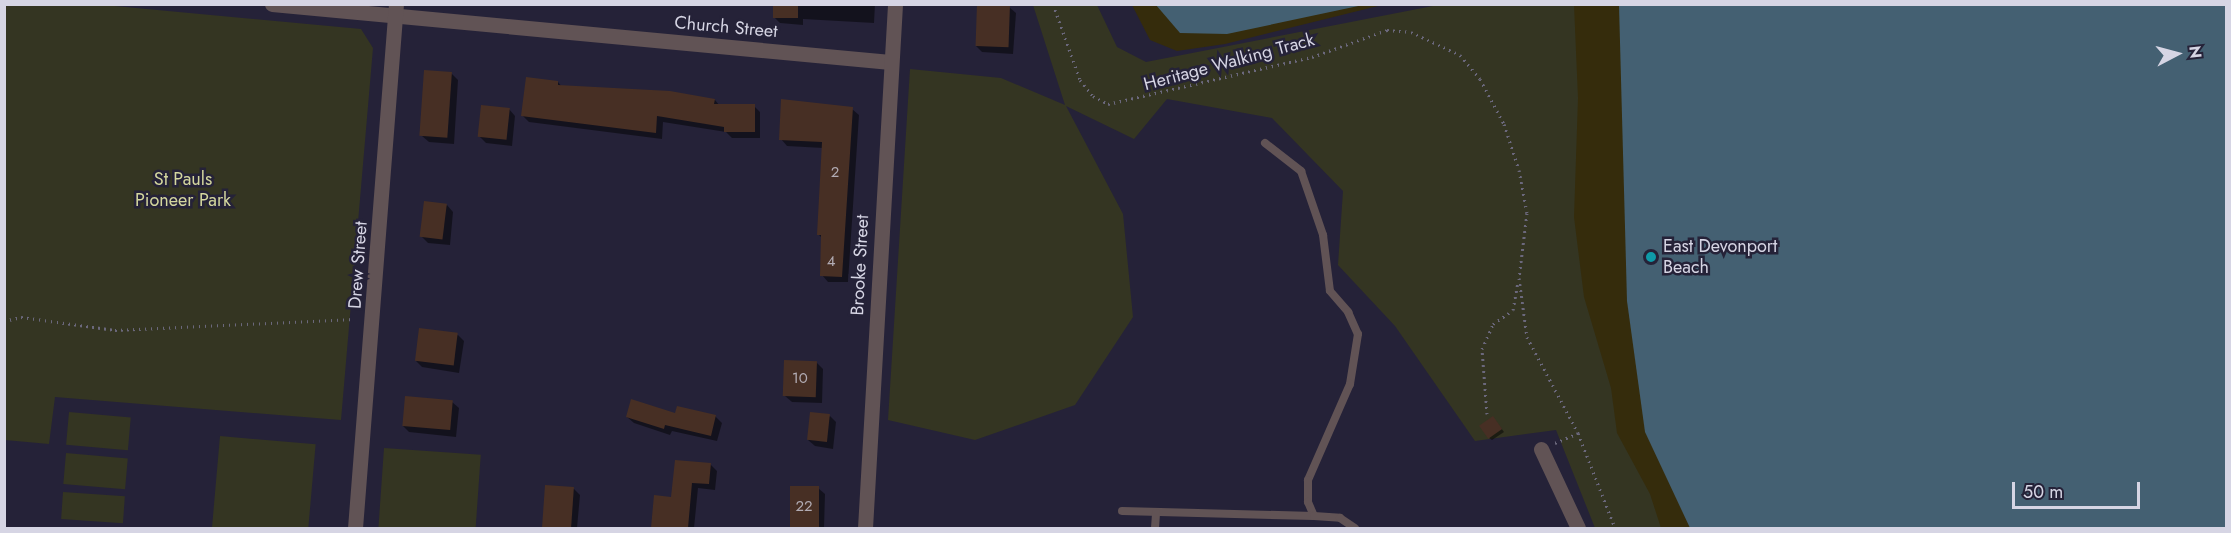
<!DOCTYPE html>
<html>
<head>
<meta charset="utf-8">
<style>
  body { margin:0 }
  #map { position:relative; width:2231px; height:533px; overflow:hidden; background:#252238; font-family:Jost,sans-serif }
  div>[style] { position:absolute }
  .green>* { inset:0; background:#343522; transform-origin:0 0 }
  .sand>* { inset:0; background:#352c0c }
  .water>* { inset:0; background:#446072 }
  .shadow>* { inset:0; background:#0007 }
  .building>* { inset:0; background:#472f24; transform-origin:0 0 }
  .path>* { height:3px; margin-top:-1.5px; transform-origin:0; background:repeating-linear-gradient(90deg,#6b687c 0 1.5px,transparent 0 6px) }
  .service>* { height:8px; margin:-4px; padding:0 4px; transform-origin:4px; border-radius:4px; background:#615355 }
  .minor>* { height:15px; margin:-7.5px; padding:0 7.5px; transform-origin:7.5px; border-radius:7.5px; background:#615355 }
  .dots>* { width:16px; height:16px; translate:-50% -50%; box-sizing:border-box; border:3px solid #252238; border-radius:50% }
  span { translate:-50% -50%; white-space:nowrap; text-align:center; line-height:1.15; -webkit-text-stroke:5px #252238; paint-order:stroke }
  .number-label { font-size:15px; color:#b2acb4 }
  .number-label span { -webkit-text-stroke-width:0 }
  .street-label { font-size:18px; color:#d6d5e4 }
  .park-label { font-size:18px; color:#d4d79e }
  .poi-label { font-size:18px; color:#d6d5e4 }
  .left { translate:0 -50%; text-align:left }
  .frame { position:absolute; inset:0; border:6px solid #d6d5e4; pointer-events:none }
  .north { position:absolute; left:2147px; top:24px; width:60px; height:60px; -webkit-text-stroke:4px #252238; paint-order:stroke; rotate:84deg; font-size:16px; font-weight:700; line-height:24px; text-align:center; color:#d6d5e4 }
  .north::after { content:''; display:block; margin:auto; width:21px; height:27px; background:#d6d5e4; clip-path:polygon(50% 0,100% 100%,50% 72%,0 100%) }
  .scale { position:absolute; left:2012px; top:482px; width:128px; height:27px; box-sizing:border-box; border:3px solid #d6d5e4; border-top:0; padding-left:8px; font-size:18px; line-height:21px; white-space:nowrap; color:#d6d5e4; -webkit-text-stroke:4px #252238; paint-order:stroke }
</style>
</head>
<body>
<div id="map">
  <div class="green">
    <i style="clip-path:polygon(4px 5px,104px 5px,361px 29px,373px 48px,341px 420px,55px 397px,49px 444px,5px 440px)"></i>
    <i style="clip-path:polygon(1033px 5px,1097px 5px,1117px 47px,1146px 62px,1438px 5px,1619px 5px,1690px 528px,1595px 528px,1556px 430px,1475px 441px,1395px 326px,1338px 265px,1343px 191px,1272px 118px,1167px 99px,1134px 139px,1066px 106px,1123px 214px,1133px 317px,1075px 405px,975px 440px,888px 420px,910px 69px,1001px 78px,1065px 105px)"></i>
    <i style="left:69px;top:412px;width:62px;height:33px;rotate:5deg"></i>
    <i style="left:220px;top:436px;width:96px;height:92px;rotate:5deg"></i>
    <i style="left:384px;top:448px;width:97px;height:80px;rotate:4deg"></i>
    <i style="left:66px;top:453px;width:62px;height:31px;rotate:5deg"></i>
    <i style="left:63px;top:492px;width:62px;height:27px;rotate:4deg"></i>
  </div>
  <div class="sand">
    <i style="clip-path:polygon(1132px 5px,1382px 5px,1225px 44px,1177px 51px,1150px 40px)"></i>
    <i style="clip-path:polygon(1574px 5px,1719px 5px,1799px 528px,1661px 528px,1650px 494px,1617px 433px,1611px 388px,1584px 297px,1574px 217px,1578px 98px)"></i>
  </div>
  <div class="water">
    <i style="clip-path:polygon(1156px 5px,1363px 5px,1227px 34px,1180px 33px)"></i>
    <i style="clip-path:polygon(1619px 5px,2226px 5px,2226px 528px,1690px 528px,1645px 432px,1627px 301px)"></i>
  </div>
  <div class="shadow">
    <i style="clip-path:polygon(774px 4px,875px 4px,874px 23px,803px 19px,803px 25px,780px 23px,774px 17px)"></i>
    <i style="clip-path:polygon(1009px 7px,1016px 13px,1013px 54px,982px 52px,976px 46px)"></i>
    <i style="clip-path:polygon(451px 73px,458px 80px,454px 144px,429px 142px,422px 136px)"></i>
    <i style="clip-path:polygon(558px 82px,562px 87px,715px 100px,720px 106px,754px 106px,760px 112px,760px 138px,732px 138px,726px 132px,663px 122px,662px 139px,529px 122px,523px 116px)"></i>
    <i style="clip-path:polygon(509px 109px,515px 116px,512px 146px,486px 143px,479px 136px)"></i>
    <i style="clip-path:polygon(852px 109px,859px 115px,848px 282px,828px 282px,822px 275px,822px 238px,818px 234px,823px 148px,787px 146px,781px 139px)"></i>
    <i style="clip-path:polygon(447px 205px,453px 212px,450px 245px,428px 243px,421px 236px)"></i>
    <i style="clip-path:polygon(458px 335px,464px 341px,459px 373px,422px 367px,416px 361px)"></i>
    <i style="clip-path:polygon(816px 362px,823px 369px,822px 403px,792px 402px,785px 396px)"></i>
    <i style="clip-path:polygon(452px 402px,459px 408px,456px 437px,409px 432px,403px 426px)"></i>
    <i style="clip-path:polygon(715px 416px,722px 423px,717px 441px,672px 431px,670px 435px,634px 423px,627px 417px)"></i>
    <i style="clip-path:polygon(830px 416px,836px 422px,833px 449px,815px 446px,808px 440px)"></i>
    <i style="clip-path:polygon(1495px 420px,1504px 432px,1492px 440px,1489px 438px)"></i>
    <i style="clip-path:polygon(710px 464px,717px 471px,715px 490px,698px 488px,694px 528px,653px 528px,656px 497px,673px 498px)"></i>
    <i style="clip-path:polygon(547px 486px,574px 489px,580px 495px,577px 528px,543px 528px)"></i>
    <i style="clip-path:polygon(792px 487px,818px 488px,825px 494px,824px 528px,791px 528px)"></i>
  </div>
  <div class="building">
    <i style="left:773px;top:4px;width:25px;height:14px"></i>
    <i style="left:977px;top:4px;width:33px;height:42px;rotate:2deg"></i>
    <i style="left:424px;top:70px;width:28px;height:66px;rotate:4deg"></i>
    <i style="clip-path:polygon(526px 77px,558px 81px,558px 85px,670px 91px,715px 99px,714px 104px,755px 104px,755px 132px,724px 132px,724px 127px,657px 116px,656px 133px,521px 116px)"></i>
    <i style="clip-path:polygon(781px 99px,853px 107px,842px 277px,820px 276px,821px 235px,817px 235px,822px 142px,779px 140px)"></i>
    <i style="left:481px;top:105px;width:29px;height:32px;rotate:6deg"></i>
    <i style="left:424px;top:201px;width:23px;height:36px;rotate:7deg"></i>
    <i style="left:419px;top:328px;width:39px;height:33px;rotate:7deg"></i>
    <i style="left:784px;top:360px;width:33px;height:36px;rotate:2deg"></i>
    <i style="left:405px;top:396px;width:48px;height:30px;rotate:5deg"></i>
    <i style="clip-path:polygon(631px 399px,675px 413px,677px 406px,716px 415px,711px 436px,665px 425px,664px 429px,626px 417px)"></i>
    <i style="left:810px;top:412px;width:20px;height:28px;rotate:6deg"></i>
    <i style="left:1493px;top:416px;width:16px;height:17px;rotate:55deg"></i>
    <i style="clip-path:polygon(675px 460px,711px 463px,709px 484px,692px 483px,688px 528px,651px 528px,654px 495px,671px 497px)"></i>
    <i style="left:545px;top:485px;width:29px;height:43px;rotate:4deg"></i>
    <i style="left:790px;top:486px;width:29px;height:42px"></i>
  </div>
  <div class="path">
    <i style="left:1053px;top:4px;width:81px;rotate:70.4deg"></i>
    <i style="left:1080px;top:80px;width:21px;rotate:51deg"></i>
    <i style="left:1093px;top:96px;width:17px;rotate:28deg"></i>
    <i style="left:1108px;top:104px;width:209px;rotate:-13deg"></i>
    <i style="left:1312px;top:57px;width:80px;rotate:-19.8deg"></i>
    <i style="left:1387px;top:30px;width:24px;rotate:5deg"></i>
    <i style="left:1411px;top:32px;width:54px;rotate:25.1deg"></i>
    <i style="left:1460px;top:55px;width:31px;rotate:50deg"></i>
    <i style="left:1480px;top:79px;width:51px;rotate:61.9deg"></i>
    <i style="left:1504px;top:124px;width:48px;rotate:71.9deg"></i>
    <i style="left:1519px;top:170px;width:44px;rotate:79.5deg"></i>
    <i style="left:1527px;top:213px;width:65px;rotate:97deg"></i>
    <i style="left:1519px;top:278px;width:60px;rotate:82.3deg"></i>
    <i style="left:1527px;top:337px;width:109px;rotate:62deg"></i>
    <i style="left:1578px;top:433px;width:102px;rotate:68.7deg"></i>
    <i style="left:4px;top:321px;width:17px;rotate:-13deg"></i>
    <i style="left:21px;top:317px;width:95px;rotate:7.9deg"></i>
    <i style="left:115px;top:330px;width:240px;rotate:-2.6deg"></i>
    <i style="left:1487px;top:414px;width:65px;rotate:-94.4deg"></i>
    <i style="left:1482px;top:349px;width:27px;rotate:-66deg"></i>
    <i style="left:1493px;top:324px;width:24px;rotate:-35deg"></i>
    <i style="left:1513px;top:310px;width:27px;rotate:-80deg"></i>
    <i style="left:1555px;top:443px;width:25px;rotate:-23deg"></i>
  </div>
  <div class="service">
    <i style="left:1265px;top:143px;width:46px;rotate:37.9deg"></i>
    <i style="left:1301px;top:171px;width:68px;rotate:71deg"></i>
    <i style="left:1323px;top:235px;width:56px;rotate:82.9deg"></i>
    <i style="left:1330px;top:291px;width:28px;rotate:49deg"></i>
    <i style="left:1348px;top:312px;width:24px;rotate:66deg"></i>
    <i style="left:1358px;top:334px;width:51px;rotate:99.1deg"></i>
    <i style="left:1350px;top:384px;width:105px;rotate:113.6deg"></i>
    <i style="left:1308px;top:480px;width:22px;rotate:90deg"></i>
    <i style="left:1308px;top:502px;width:15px;rotate:67deg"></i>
    <i style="left:1122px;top:511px;width:192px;rotate:1.5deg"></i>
    <i style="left:1314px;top:516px;width:26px;rotate:4deg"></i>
    <i style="left:1340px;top:518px;width:18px;rotate:34deg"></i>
    <i style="left:1155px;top:528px;width:15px;rotate:-86deg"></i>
  </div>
  <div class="minor">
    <i style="left:272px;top:4px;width:621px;rotate:5.36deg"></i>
    <i style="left:1541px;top:449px;width:87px;rotate:64.9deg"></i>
    <i style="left:355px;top:528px;width:526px;rotate:-85.53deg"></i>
    <i style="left:865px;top:528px;width:525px;rotate:-86.72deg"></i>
  </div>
  <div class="dots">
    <i style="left:1651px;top:257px;background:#0f9aa8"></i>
  </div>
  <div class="number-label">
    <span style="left:835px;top:173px">2</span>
    <span style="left:831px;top:262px">4</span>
    <span style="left:800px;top:379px">10</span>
    <span style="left:804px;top:507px">22</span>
  </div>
  <div class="street-label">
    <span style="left:726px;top:27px;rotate:5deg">Church Street</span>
    <span style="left:1229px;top:62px;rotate:-15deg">Heritage Walking Track</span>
    <span style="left:358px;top:265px;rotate:-86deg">Drew Street</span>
    <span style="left:860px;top:265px;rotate:-87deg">Brooke Street</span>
  </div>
  <div class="park-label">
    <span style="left:183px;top:190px">St Pauls<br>Pioneer Park</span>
  </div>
  <div class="poi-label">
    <span class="left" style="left:1663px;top:257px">East Devonport<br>Beach</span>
  </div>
  <div class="frame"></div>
  <div class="north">N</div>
  <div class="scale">50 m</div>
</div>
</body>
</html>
